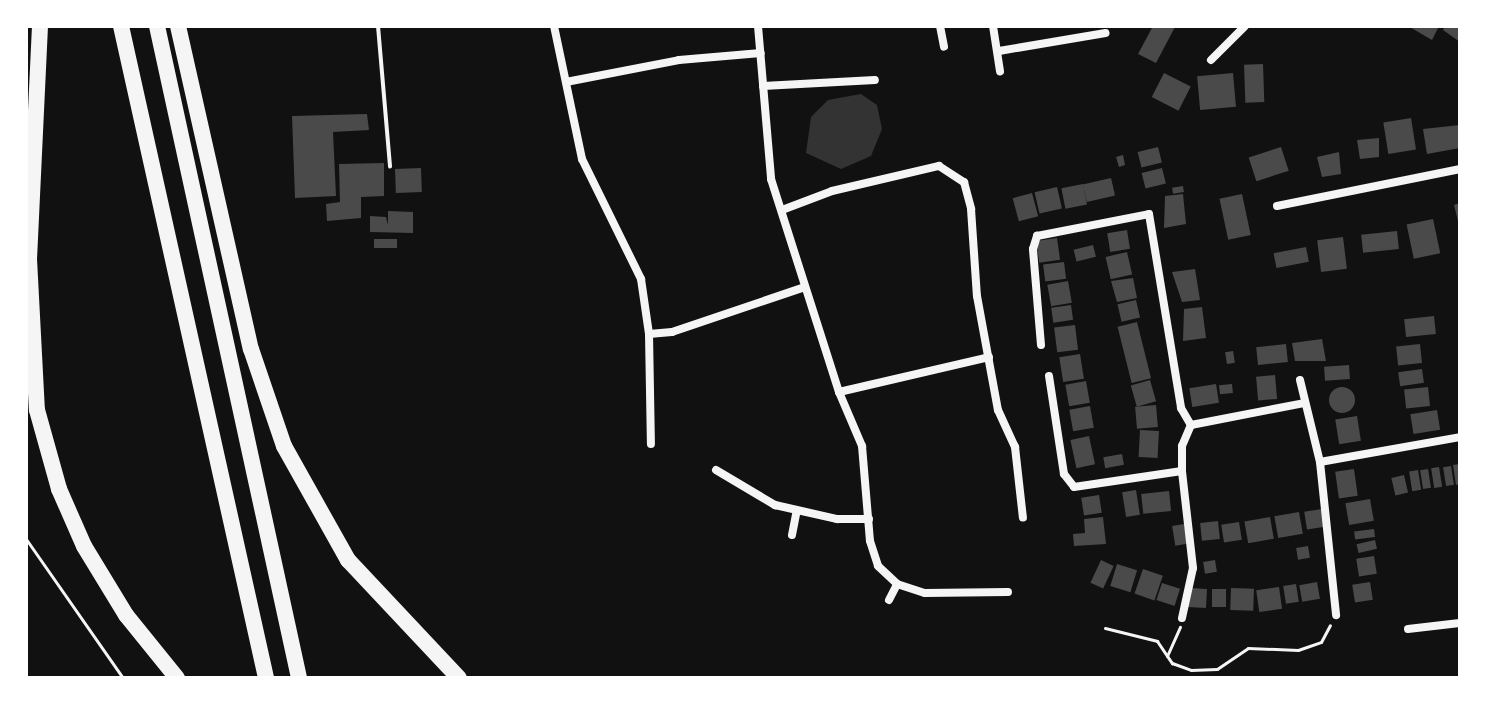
<!DOCTYPE html>
<html>
<head>
<meta charset="utf-8">
<style>
  body { margin:0 }
  #map { position:relative; width:1486px; height:704px; overflow:hidden; background:#111; font-family:"Noto Sans",sans-serif }
  div>[style] { position:absolute }
  .water>* { inset:0; background:#333 }
  .building>* { inset:0; background:#4a4a4a; transform-origin:0 0 }
  .round { border-radius:50% }
  .path>* { height:3px; margin:-1.5px; padding:0 1.5px; transform-origin:1.5px; border-radius:1.5px; background:#f5f5f5 }
  .service>* { height:4px; margin:-2px; padding:0 2px; transform-origin:2px; border-radius:2px; background:#f5f5f5 }
  .minor>* { height:8px; margin:-4px; padding:0 4px; transform-origin:4px; border-radius:4px; background:#f5f5f5 }
  .motorway>* { height:16px; margin:-8px; padding:0 8px; transform-origin:8px; border-radius:8px; background:#f5f5f5 }
  span { translate:-50% -50%; white-space:nowrap; text-align:center; line-height:1.15; -webkit-text-stroke:6px #fff; paint-order:stroke }
  .frame { position:absolute; inset:0; border:28px solid #fff; pointer-events:none }
</style>
</head>
<body>
<div id="map">
  <div class="water">
    <i style="clip-path:polygon(861px 94px,877px 105px,882px 129px,871px 156px,841px 169px,806px 153px,811px 117px,828px 100px)"></i>
  </div>
  <div class="building">
    <i style="clip-path:polygon(1153px 26px,1175px 27px,1156px 63px,1138px 54px)"></i>
    <i style="clip-path:polygon(1408px 26px,1439px 26px,1432px 40px)"></i>
    <i style="clip-path:polygon(1445px 26px,1460px 26px,1460px 42px,1443px 30px)"></i>
    <i style="left:1263px;top:64px;width:38px;height:19px;rotate:88deg"></i>
    <i style="left:1164px;top:73px;width:30px;height:27px;rotate:27deg"></i>
    <i style="left:1233px;top:73px;width:34px;height:36px;rotate:85deg"></i>
    <i style="clip-path:polygon(367px 114px,369px 130px,333px 132px,336px 196px,295px 198px,292px 116px)"></i>
    <i style="left:1411px;top:118px;width:32px;height:28px;rotate:81deg"></i>
    <i style="clip-path:polygon(1460px 125px,1460px 148px,1427px 154px,1423px 129px)"></i>
    <i style="clip-path:polygon(1379px 138px,1379px 157px,1360px 159px,1357px 140px)"></i>
    <i style="left:1158px;top:147px;width:16px;height:21px;rotate:76deg"></i>
    <i style="left:1281px;top:147px;width:25px;height:34px;rotate:72deg"></i>
    <i style="clip-path:polygon(1339px 152px,1341px 174px,1322px 177px,1317px 157px)"></i>
    <i style="clip-path:polygon(1123px 155px,1125px 165px,1119px 167px,1116px 157px)"></i>
    <i style="clip-path:polygon(384px 163px,384px 196px,361px 197px,361px 218px,327px 221px,326px 204px,340px 202px,339px 164px)"></i>
    <i style="left:421px;top:168px;width:24px;height:26px;rotate:88deg"></i>
    <i style="left:1162px;top:168px;width:16px;height:21px;rotate:76deg"></i>
    <i style="left:1111px;top:178px;width:18px;height:29px;rotate:77deg"></i>
    <i style="left:1083px;top:184px;width:21px;height:22px;rotate:79deg"></i>
    <i style="left:1183px;top:186px;width:6px;height:11px;rotate:81deg"></i>
    <i style="left:1057px;top:187px;width:22px;height:23px;rotate:77deg"></i>
    <i style="left:1032px;top:193px;width:24px;height:20px;rotate:75deg"></i>
    <i style="clip-path:polygon(1183px 194px,1186px 224px,1164px 228px,1165px 196px)"></i>
    <i style="left:1242px;top:194px;width:42px;height:23px;rotate:78deg"></i>
    <i style="clip-path:polygon(1460px 203px,1460px 225px,1459px 225px,1454px 205px)"></i>
    <i style="clip-path:polygon(388px 211px,413px 212px,413px 233px,370px 232px,370px 216px,386px 217px,388px 225px)"></i>
    <i style="left:1433px;top:219px;width:35px;height:27px;rotate:78deg"></i>
    <i style="left:1127px;top:230px;width:19px;height:20px;rotate:81deg"></i>
    <i style="left:1397px;top:231px;width:18px;height:36px;rotate:84deg"></i>
    <i style="left:1343px;top:237px;width:32px;height:26px;rotate:83deg"></i>
    <i style="left:1057px;top:238px;width:22px;height:21px;rotate:82deg"></i>
    <i style="left:374px;top:239px;width:23px;height:9px"></i>
    <i style="left:1093px;top:245px;width:12px;height:20px;rotate:76deg"></i>
    <i style="left:1306px;top:247px;width:15px;height:33px;rotate:79deg"></i>
    <i style="left:1127px;top:252px;width:23px;height:22px;rotate:77deg"></i>
    <i style="left:1064px;top:262px;width:17px;height:21px;rotate:83deg"></i>
    <i style="clip-path:polygon(1195px 269px,1200px 300px,1182px 302px,1172px 272px)"></i>
    <i style="clip-path:polygon(1133px 278px,1137px 298px,1117px 302px,1111px 281px)"></i>
    <i style="left:1068px;top:281px;width:22px;height:21px;rotate:80deg"></i>
    <i style="left:1136px;top:300px;width:18px;height:19px;rotate:77deg"></i>
    <i style="left:1071px;top:305px;width:15px;height:20px;rotate:82deg"></i>
    <i style="clip-path:polygon(1202px 307px,1206px 338px,1183px 341px,1184px 309px)"></i>
    <i style="left:1434px;top:316px;width:18px;height:30px;rotate:84deg"></i>
    <i style="left:1137px;top:322px;width:58px;height:20px;rotate:76deg"></i>
    <i style="left:1075px;top:325px;width:25px;height:21px;rotate:83deg"></i>
    <i style="clip-path:polygon(1322px 339px,1326px 361px,1295px 361px,1292px 343px)"></i>
    <i style="left:1286px;top:344px;width:18px;height:30px;rotate:84deg"></i>
    <i style="left:1420px;top:344px;width:19px;height:24px;rotate:84deg"></i>
    <i style="left:1233px;top:351px;width:12px;height:8px;rotate:81deg"></i>
    <i style="left:1080px;top:354px;width:25px;height:21px;rotate:81deg"></i>
    <i style="left:1349px;top:365px;width:14px;height:25px;rotate:86deg"></i>
    <i style="left:1422px;top:369px;width:14px;height:24px;rotate:82deg"></i>
    <i style="left:1275px;top:375px;width:24px;height:19px;rotate:85deg"></i>
    <i style="left:1150px;top:380px;width:22px;height:20px;rotate:74deg"></i>
    <i style="left:1086px;top:381px;width:22px;height:21px;rotate:80deg"></i>
    <i style="left:1216px;top:384px;width:19px;height:27px;rotate:81deg"></i>
    <i style="left:1232px;top:384px;width:9px;height:13px;rotate:84deg"></i>
    <i class="round" style="left:1329px;top:387px;width:26px;height:26px"></i>
    <i style="left:1428px;top:387px;width:19px;height:24px;rotate:84deg"></i>
    <i style="left:1156px;top:405px;width:22px;height:21px;rotate:85deg"></i>
    <i style="left:1090px;top:406px;width:22px;height:21px;rotate:80deg"></i>
    <i style="left:1437px;top:410px;width:20px;height:27px;rotate:81deg"></i>
    <i style="left:1357px;top:416px;width:25px;height:22px;rotate:81deg"></i>
    <i style="left:1140px;top:430px;width:19px;height:27px;rotate:3deg"></i>
    <i style="left:1089px;top:436px;width:29px;height:19px;rotate:78deg"></i>
    <i style="left:1122px;top:454px;width:11px;height:19px;rotate:80deg"></i>
    <i style="clip-path:polygon(1460px 464px,1460px 484px,1456px 485px,1453px 465px)"></i>
    <i style="left:1451px;top:466px;width:19px;height:8px;rotate:81deg"></i>
    <i style="left:1439px;top:467px;width:20px;height:8px;rotate:81deg"></i>
    <i style="left:1354px;top:469px;width:27px;height:19px;rotate:82deg"></i>
    <i style="left:1428px;top:469px;width:19px;height:8px;rotate:81deg"></i>
    <i style="left:1418px;top:470px;width:20px;height:9px;rotate:81deg"></i>
    <i style="left:1404px;top:475px;width:18px;height:13px;rotate:77deg"></i>
    <i style="left:1136px;top:490px;width:25px;height:14px;rotate:81deg"></i>
    <i style="left:1169px;top:491px;width:20px;height:28px;rotate:84deg"></i>
    <i style="left:1099px;top:495px;width:18px;height:18px;rotate:81deg"></i>
    <i style="left:1370px;top:499px;width:22px;height:25px;rotate:80deg"></i>
    <i style="left:1322px;top:509px;width:18px;height:18px;rotate:81deg"></i>
    <i style="left:1299px;top:512px;width:22px;height:25px;rotate:80deg"></i>
    <i style="clip-path:polygon(1103px 517px,1106px 544px,1074px 546px,1073px 534px,1085px 533px,1084px 519px)"></i>
    <i style="left:1270px;top:517px;width:22px;height:26px;rotate:80deg"></i>
    <i style="left:1218px;top:521px;width:18px;height:18px;rotate:84deg"></i>
    <i style="left:1239px;top:522px;width:18px;height:18px;rotate:81deg"></i>
    <i style="left:1184px;top:524px;width:20px;height:12px;rotate:81deg"></i>
    <i style="left:1374px;top:529px;width:8px;height:20px;rotate:83deg"></i>
    <i style="left:1375px;top:540px;width:9px;height:19px;rotate:77deg"></i>
    <i style="left:1308px;top:546px;width:12px;height:12px;rotate:81deg"></i>
    <i style="left:1374px;top:556px;width:18px;height:18px;rotate:81deg"></i>
    <i style="left:1101px;top:560px;width:14px;height:25px;rotate:25deg"></i>
    <i style="left:1215px;top:560px;width:12px;height:12px;rotate:81deg"></i>
    <i style="left:1117px;top:564px;width:21px;height:23px;rotate:17deg"></i>
    <i style="left:1143px;top:569px;width:21px;height:26px;rotate:19deg"></i>
    <i style="left:1317px;top:582px;width:17px;height:18px;rotate:80deg"></i>
    <i style="left:1370px;top:582px;width:18px;height:18px;rotate:81deg"></i>
    <i style="left:1162px;top:583px;width:19px;height:18px;rotate:18deg"></i>
    <i style="left:1296px;top:584px;width:18px;height:13px;rotate:81deg"></i>
    <i style="left:1279px;top:587px;width:22px;height:23px;rotate:82deg"></i>
    <i style="left:1189px;top:588px;width:18px;height:19px;rotate:3deg"></i>
    <i style="left:1231px;top:588px;width:23px;height:22px;rotate:2deg"></i>
    <i style="left:1212px;top:589px;width:14px;height:18px"></i>
  </div>
  <div class="path">
    <i style="left:26px;top:539px;width:169px;rotate:55.1deg"></i>
    <i style="left:1105px;top:628px;width:54px;rotate:14deg"></i>
    <i style="left:1157px;top:641px;width:27px;rotate:56deg"></i>
    <i style="left:1172px;top:663px;width:20px;rotate:20deg"></i>
    <i style="left:1191px;top:670px;width:26px;rotate:-2deg"></i>
    <i style="left:1217px;top:669px;width:37px;rotate:-34deg"></i>
    <i style="left:1248px;top:648px;width:50px;rotate:2.3deg"></i>
    <i style="left:1298px;top:650px;width:24px;rotate:-19deg"></i>
    <i style="left:1321px;top:642px;width:19px;rotate:-62deg"></i>
    <i style="left:1167px;top:656px;width:32px;rotate:-66deg"></i>
  </div>
  <div class="service">
    <i style="left:378px;top:26px;width:141px;rotate:85.1deg"></i>
  </div>
  <div class="minor">
    <i style="left:554px;top:26px;width:136px;rotate:78.1deg"></i>
    <i style="left:582px;top:159px;width:134px;rotate:63.8deg"></i>
    <i style="left:641px;top:279px;width:56px;rotate:81.7deg"></i>
    <i style="left:649px;top:334px;width:110px;rotate:89deg"></i>
    <i style="left:758px;top:26px;width:154px;rotate:85.1deg"></i>
    <i style="left:771px;top:179px;width:224px;rotate:72.3deg"></i>
    <i style="left:839px;top:392px;width:59px;rotate:66.9deg"></i>
    <i style="left:862px;top:446px;width:95px;rotate:85.2deg"></i>
    <i style="left:870px;top:541px;width:26px;rotate:72deg"></i>
    <i style="left:878px;top:566px;width:26px;rotate:43deg"></i>
    <i style="left:897px;top:584px;width:29px;rotate:18deg"></i>
    <i style="left:925px;top:593px;width:83px;rotate:-0.7deg"></i>
    <i style="left:940px;top:26px;width:21px;rotate:79deg"></i>
    <i style="left:993px;top:26px;width:46px;rotate:81.2deg"></i>
    <i style="left:999px;top:51px;width:108px;rotate:-9.6deg"></i>
    <i style="left:1211px;top:60px;width:48px;rotate:-45deg"></i>
    <i style="left:566px;top:82px;width:115px;rotate:-11deg"></i>
    <i style="left:679px;top:60px;width:82px;rotate:-4.9deg"></i>
    <i style="left:763px;top:86px;width:112px;rotate:-3.1deg"></i>
    <i style="left:1277px;top:206px;width:187px;rotate:-11.4deg"></i>
    <i style="left:782px;top:210px;width:53px;rotate:-20.8deg"></i>
    <i style="left:832px;top:191px;width:110px;rotate:-13.2deg"></i>
    <i style="left:939px;top:166px;width:30px;rotate:33deg"></i>
    <i style="left:964px;top:182px;width:28px;rotate:75deg"></i>
    <i style="left:971px;top:209px;width:87px;rotate:86.1deg"></i>
    <i style="left:977px;top:296px;width:116px;rotate:79.6deg"></i>
    <i style="left:998px;top:410px;width:41px;rotate:65.3deg"></i>
    <i style="left:1015px;top:447px;width:71px;rotate:83.6deg"></i>
    <i style="left:649px;top:334px;width:23px;rotate:-5deg"></i>
    <i style="left:672px;top:332px;width:140px;rotate:-18.7deg"></i>
    <i style="left:1041px;top:345px;width:96px;rotate:-94.8deg"></i>
    <i style="left:1033px;top:249px;width:14px;rotate:-73deg"></i>
    <i style="left:1037px;top:236px;width:114px;rotate:-11.1deg"></i>
    <i style="left:1149px;top:214px;width:197px;rotate:80.6deg"></i>
    <i style="left:1181px;top:408px;width:20px;rotate:60deg"></i>
    <i style="left:1049px;top:376px;width:99px;rotate:81.3deg"></i>
    <i style="left:1064px;top:474px;width:16px;rotate:52deg"></i>
    <i style="left:1074px;top:487px;width:109px;rotate:-8.4deg"></i>
    <i style="left:1300px;top:380px;width:84px;rotate:76.3deg"></i>
    <i style="left:1320px;top:462px;width:154px;rotate:84deg"></i>
    <i style="left:839px;top:392px;width:154px;rotate:-13.1deg"></i>
    <i style="left:1320px;top:462px;width:142px;rotate:-10.1deg"></i>
    <i style="left:716px;top:470px;width:69px;rotate:30.7deg"></i>
    <i style="left:775px;top:505px;width:64px;rotate:12.7deg"></i>
    <i style="left:837px;top:519px;width:32px"></i>
    <i style="left:792px;top:535px;width:25px;rotate:-79deg"></i>
    <i style="left:889px;top:600px;width:18px;rotate:-63deg"></i>
    <i style="left:1182px;top:618px;width:51px;rotate:-77.6deg"></i>
    <i style="left:1193px;top:568px;width:98px;rotate:-96.5deg"></i>
    <i style="left:1182px;top:471px;width:25px;rotate:-90deg"></i>
    <i style="left:1182px;top:446px;width:23px;rotate:-67deg"></i>
    <i style="left:1191px;top:425px;width:115px;rotate:-11deg"></i>
    <i style="left:1408px;top:629px;width:52px;rotate:-6.6deg"></i>
  </div>
  <div class="motorway">
    <i style="left:40px;top:26px;width:233px;rotate:92.7deg"></i>
    <i style="left:29px;top:259px;width:151px;rotate:87deg"></i>
    <i style="left:37px;top:410px;width:82px;rotate:74.4deg"></i>
    <i style="left:59px;top:489px;width:62px;rotate:66.3deg"></i>
    <i style="left:84px;top:546px;width:81px;rotate:58.7deg"></i>
    <i style="left:126px;top:615px;width:81px;rotate:51deg"></i>
    <i style="left:121px;top:26px;width:668px;rotate:77.46deg"></i>
    <i style="left:157px;top:26px;width:667px;rotate:77.71deg"></i>
    <i style="left:178px;top:26px;width:331px;rotate:77.3deg"></i>
    <i style="left:251px;top:349px;width:102px;rotate:71.2deg"></i>
    <i style="left:284px;top:446px;width:131px;rotate:60.7deg"></i>
    <i style="left:348px;top:560px;width:162px;rotate:46.8deg"></i>
  </div>
  <div class="frame"></div>
</div>
</body>
</html>
